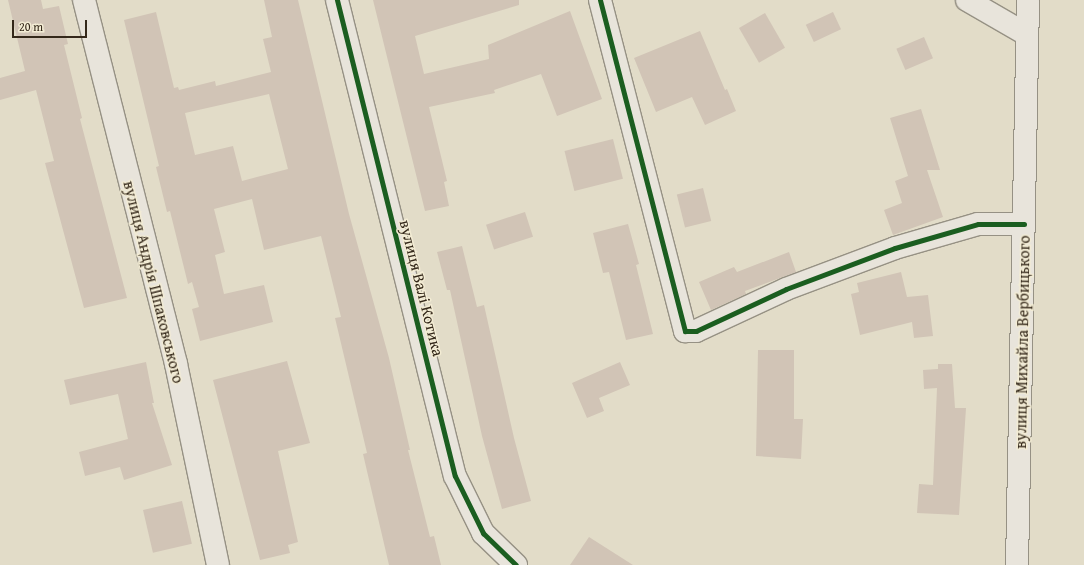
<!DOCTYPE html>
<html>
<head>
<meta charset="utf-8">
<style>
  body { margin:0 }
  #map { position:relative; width:1084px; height:565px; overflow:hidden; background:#e2dcc8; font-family:"Gentium Book Plus",serif }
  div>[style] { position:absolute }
  .building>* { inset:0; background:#d1c4b6; transform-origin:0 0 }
  .roads { filter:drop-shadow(1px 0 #969184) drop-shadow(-1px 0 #969184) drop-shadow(0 1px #969184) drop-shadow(0 -1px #969184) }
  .minor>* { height:22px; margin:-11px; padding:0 11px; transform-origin:11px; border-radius:11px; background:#e8e4db }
  .cycleway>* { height:5px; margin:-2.5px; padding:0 2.5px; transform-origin:2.5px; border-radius:2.5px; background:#1b5e20 }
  span { translate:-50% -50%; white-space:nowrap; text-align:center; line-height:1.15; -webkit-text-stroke:3px #f3ecd4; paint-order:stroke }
  .street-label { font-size:16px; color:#34281a }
  .scale { position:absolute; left:12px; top:20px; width:75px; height:18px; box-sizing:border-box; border:2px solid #34281a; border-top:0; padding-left:5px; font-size:12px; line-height:14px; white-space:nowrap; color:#34281a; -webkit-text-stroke:3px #f3ecd4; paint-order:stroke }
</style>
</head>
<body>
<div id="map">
  <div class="building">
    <i style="clip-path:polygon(8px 0,41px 0,43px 9px,59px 6px,68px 44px,64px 45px,82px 118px,80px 119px,127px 298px,84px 308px,45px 163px,54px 161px,36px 90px,0 100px,0 78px,25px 71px)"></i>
    <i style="clip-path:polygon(evenodd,264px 0,298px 0,349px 214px,389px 358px,410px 450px,408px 450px,430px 537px,434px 536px,441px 565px,389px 565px,363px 454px,367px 453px,335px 318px,341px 317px,321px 236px,264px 250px,252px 199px,214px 209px,225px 252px,215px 255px,224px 294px,264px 285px,273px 322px,200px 341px,192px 309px,199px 307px,192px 282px,188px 284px,170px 211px,167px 212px,156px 167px,159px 166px,124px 20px,156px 12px,174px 88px,178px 87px,179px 90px,215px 81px,216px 86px,271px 72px,263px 39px,272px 37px,264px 0,269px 94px,288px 169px,242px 181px,233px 146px,195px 155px,185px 113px,269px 94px)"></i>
    <i style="clip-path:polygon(373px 0,519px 0,519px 5px,415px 36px,424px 74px,489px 59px,488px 45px,570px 11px,602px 99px,557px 116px,541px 74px,494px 90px,495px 93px,429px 107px,447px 181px,444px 182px,449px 206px,425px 211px)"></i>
    <i style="left:833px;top:12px;width:19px;height:30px;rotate:65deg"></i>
    <i style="left:765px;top:13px;width:40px;height:30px;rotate:60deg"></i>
    <i style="clip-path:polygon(700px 31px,725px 90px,727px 89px,736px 111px,705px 125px,692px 97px,656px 112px,634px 58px)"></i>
    <i style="left:924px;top:37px;width:23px;height:30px;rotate:67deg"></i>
    <i style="clip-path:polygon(921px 109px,940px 170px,927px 170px,943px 217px,893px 235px,884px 210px,902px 203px,895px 181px,908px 176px,890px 118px)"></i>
    <i style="left:613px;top:139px;width:41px;height:50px;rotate:76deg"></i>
    <i style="left:703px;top:188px;width:34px;height:27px;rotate:76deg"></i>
    <i style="left:525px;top:212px;width:26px;height:41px;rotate:72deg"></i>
    <i style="clip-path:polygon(628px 224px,639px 264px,636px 265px,653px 334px,626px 340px,609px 272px,603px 273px,593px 233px)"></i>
    <i style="clip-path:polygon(462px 246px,477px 307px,484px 305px,514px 438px,531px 501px,502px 509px,482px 436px,450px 290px,447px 290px,437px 252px)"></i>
    <i style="clip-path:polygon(789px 252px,796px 272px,745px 291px,746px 294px,711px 310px,699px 282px,734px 267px,737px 272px)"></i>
    <i style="clip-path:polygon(901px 272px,907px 297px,928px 295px,933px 336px,914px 338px,912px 322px,860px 335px,851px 294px,859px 292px,857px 283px)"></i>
    <i style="clip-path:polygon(758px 350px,794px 350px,794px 419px,803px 419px,801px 459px,756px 456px)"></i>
    <i style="clip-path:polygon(287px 361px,310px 443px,278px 451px,298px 542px,288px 545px,290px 553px,260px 560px,213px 380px)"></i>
    <i style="clip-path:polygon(146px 362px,154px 403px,152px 403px,172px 465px,124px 480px,120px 467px,85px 476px,79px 452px,128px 439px,118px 394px,70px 405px,64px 380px)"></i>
    <i style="clip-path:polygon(620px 362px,630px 385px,599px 398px,604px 411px,587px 418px,572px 383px)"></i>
    <i style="clip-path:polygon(938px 364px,952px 364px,955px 408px,966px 408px,959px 515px,917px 513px,919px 484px,933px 485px,937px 388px,924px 389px,923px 370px,938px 369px)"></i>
    <i style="left:182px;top:501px;width:44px;height:40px;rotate:77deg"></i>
    <i style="clip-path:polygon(589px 537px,633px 565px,570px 565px)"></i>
  </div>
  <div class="roads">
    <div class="minor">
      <i style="left:84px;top:0;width:375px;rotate:75.8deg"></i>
      <i style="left:176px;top:364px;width:205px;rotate:78.2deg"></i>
      <i style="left:337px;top:0;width:490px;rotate:76.1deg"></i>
      <i style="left:455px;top:476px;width:64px;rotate:63.8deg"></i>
      <i style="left:483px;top:533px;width:46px;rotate:44.1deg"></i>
      <i style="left:600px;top:0;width:342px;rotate:75.6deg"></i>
      <i style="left:685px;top:331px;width:11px"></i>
      <i style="left:696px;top:331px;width:99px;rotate:-25deg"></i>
      <i style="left:786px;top:289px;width:116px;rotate:-20.6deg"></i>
      <i style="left:895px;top:248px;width:86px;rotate:-16.1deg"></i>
      <i style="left:978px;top:224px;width:46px"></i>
      <i style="left:967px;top:0;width:68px;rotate:30deg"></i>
      <i style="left:1017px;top:565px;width:565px;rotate:-88.88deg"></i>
    </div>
  </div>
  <div class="cycleway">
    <i style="left:337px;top:0;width:490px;rotate:76.1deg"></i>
    <i style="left:455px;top:476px;width:64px;rotate:63.8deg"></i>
    <i style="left:483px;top:533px;width:46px;rotate:44.1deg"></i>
    <i style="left:600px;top:0;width:342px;rotate:75.6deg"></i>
    <i style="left:685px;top:331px;width:11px"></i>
    <i style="left:696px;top:331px;width:99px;rotate:-25deg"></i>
    <i style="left:786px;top:289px;width:116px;rotate:-20.6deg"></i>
    <i style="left:895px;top:248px;width:86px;rotate:-16.1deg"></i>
    <i style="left:978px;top:224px;width:46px"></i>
  </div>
  <div class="street-label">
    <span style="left:154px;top:282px;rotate:76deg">вулиця Андрія Шпаковського</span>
    <span style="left:422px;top:288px;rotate:76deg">вулиця Валі Котика</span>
    <span style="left:1022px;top:342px;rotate:-89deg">вулиця Михайла Вербицького</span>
  </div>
  <div class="scale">20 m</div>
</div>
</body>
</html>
